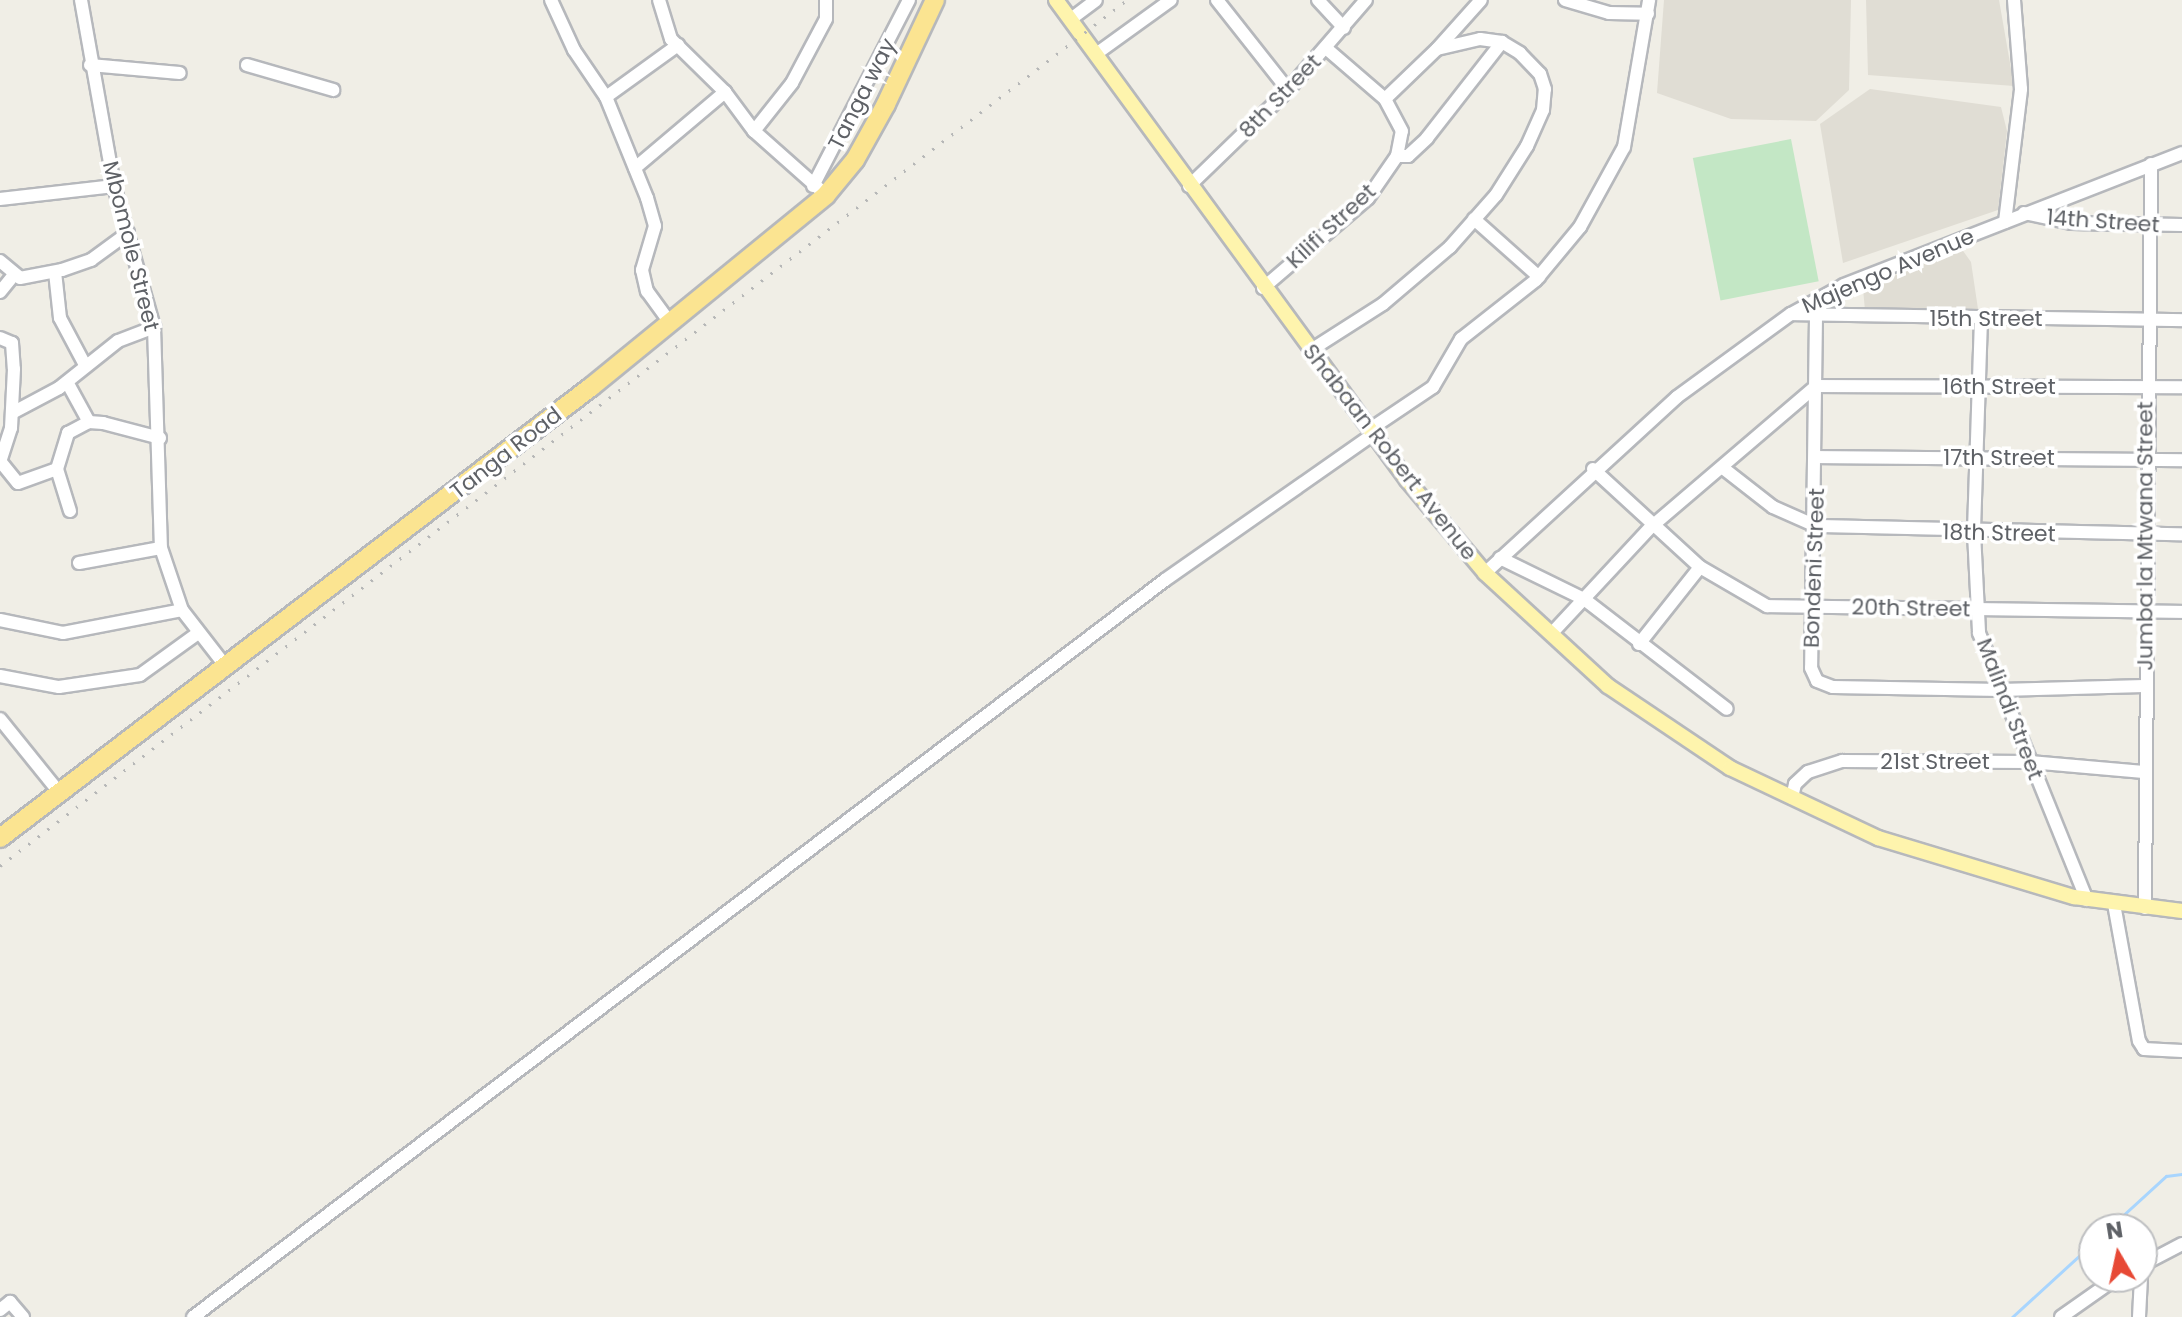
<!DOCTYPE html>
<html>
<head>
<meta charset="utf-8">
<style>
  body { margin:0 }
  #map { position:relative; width:2182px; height:1317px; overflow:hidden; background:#f0eee6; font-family:Poppins,sans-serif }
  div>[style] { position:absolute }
  .education>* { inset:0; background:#e0ddd4 }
  .green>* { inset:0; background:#c3e7c5; transform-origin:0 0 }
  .stream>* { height:3px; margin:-1.5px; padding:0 1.5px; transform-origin:1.5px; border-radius:1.5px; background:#a8d5fe }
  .roads { filter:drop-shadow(2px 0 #b6b8bc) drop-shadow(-2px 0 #b6b8bc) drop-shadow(0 2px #b6b8bc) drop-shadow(0 -2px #b6b8bc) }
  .minor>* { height:12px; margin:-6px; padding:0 6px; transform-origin:6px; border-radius:6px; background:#fff }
  .major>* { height:14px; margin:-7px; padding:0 7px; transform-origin:7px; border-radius:7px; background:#fef4ad }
  .highway>* { height:18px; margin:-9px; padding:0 9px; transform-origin:9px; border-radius:9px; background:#fbe491 }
  .rail>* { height:3px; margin-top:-1.5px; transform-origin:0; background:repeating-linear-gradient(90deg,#b6b7b7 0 2px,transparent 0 12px) }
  span { translate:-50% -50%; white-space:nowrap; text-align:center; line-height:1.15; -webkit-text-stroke:7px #fff; paint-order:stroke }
  .street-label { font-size:22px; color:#5e6166 }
  .north { position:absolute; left:2078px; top:1213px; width:80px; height:80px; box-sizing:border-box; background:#fff; border:2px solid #bfc0c2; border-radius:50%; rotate:351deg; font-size:22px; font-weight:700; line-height:32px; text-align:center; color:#5e6166 }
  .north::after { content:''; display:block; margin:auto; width:28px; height:36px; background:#e74935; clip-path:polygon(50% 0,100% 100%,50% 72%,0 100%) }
</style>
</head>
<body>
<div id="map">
  <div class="education">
    <i style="clip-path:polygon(1664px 0,1851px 0,1849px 90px,1816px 121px,1731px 119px,1657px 93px)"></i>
    <i style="clip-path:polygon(1866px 0,1999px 0,2014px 86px,1868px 75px)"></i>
    <i style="clip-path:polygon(1870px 89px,2001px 107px,2007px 131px,1998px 210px,1843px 263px,1820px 124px)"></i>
    <i style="clip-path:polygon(1961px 248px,1971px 262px,1978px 309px,1865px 310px,1863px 289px)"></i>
  </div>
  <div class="green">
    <i style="left:1791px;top:139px;width:145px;height:100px;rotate:79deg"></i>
  </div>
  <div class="stream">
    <i style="left:2108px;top:1229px;width:79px;rotate:-42.4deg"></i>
    <i style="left:2166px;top:1176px;width:16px;rotate:-7deg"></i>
    <i style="left:2012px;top:1317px;width:111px;rotate:-42.4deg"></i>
  </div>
  <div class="roads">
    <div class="minor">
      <i style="left:81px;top:0;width:189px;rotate:79.9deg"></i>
      <i style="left:114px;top:186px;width:147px;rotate:74.2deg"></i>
      <i style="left:154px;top:327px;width:221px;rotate:88.2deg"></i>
      <i style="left:161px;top:548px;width:65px;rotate:71.3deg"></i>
      <i style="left:182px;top:610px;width:73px;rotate:52.2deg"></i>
      <i style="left:551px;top:0;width:55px;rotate:65.3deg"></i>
      <i style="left:574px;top:50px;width:57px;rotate:55.8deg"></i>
      <i style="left:606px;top:97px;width:109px;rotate:67.9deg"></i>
      <i style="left:647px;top:198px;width:29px;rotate:74deg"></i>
      <i style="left:655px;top:226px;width:46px;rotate:106.5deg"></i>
      <i style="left:642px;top:270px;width:22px;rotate:77deg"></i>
      <i style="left:647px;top:291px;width:39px;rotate:54deg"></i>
      <i style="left:659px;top:0;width:41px;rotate:72.9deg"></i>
      <i style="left:671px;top:39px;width:76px;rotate:44.5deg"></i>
      <i style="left:725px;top:92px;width:49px;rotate:53.4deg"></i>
      <i style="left:754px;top:131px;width:96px;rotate:41.6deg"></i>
      <i style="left:1217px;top:0;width:115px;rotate:51.7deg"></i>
      <i style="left:1318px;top:0;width:38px;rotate:47deg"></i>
      <i style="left:1565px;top:0;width:46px;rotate:16.5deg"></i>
      <i style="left:1609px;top:13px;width:39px;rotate:1deg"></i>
      <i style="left:1071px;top:19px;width:31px;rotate:-37deg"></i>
      <i style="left:1438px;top:48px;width:64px;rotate:-48.1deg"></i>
      <i style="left:1096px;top:54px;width:92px;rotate:-35.8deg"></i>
      <i style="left:90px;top:65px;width:90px;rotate:5.1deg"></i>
      <i style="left:247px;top:65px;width:90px;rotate:16.2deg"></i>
      <i style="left:606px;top:97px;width:89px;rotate:-35.8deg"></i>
      <i style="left:754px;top:131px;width:61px;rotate:-51.6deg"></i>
      <i style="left:792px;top:83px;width:72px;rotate:-62deg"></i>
      <i style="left:826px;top:19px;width:19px;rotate:-90deg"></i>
      <i style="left:1397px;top:156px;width:11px"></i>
      <i style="left:1408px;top:156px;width:26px;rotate:-43deg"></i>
      <i style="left:1427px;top:138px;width:122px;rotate:-52deg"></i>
      <i style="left:635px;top:168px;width:118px;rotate:-40.2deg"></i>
      <i style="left:813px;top:186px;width:209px;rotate:-62.7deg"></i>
      <i style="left:1189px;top:186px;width:138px;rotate:-44.1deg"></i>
      <i style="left:1288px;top:90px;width:119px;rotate:-49.1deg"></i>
      <i style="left:0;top:199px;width:115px;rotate:-6.5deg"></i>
      <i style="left:2024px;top:213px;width:49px;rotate:11.8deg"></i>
      <i style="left:2072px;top:223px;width:110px;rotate:1deg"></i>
      <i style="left:1474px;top:219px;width:87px;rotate:41.7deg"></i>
      <i style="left:2005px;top:222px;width:134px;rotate:-83.1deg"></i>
      <i style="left:2021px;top:89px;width:89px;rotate:-94.5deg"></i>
      <i style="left:0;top:261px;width:26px;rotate:40deg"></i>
      <i style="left:20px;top:278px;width:43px;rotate:-10.8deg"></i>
      <i style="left:62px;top:270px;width:31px;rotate:-19deg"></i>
      <i style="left:91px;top:260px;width:46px;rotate:-36.1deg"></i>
      <i style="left:55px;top:272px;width:46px;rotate:83.8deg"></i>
      <i style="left:60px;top:318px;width:53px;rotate:62deg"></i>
      <i style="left:1263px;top:288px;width:138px;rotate:-40.6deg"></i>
      <i style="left:1368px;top:198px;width:51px;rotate:-55.4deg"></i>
      <i style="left:1397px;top:156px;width:25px;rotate:-79deg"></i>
      <i style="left:1402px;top:131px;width:36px;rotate:-118deg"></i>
      <i style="left:1385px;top:99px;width:77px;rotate:-139.2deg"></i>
      <i style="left:0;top:292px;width:21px;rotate:-51deg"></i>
      <i style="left:1791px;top:314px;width:391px;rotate:0.9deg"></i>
      <i style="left:1816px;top:317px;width:351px;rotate:90.8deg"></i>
      <i style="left:1811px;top:668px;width:14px;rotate:65deg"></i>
      <i style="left:1817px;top:681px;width:17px;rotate:21deg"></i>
      <i style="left:1833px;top:687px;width:168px;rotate:1deg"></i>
      <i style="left:2001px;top:690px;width:143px;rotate:-1.6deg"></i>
      <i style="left:1981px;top:319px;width:214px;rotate:91.9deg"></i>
      <i style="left:1974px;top:533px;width:100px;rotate:87.1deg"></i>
      <i style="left:1979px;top:633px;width:288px;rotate:68deg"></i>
      <i style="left:0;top:338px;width:13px;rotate:23deg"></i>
      <i style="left:12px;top:343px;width:26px;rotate:86deg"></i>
      <i style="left:14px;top:369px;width:59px;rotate:92.9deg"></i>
      <i style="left:11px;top:428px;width:35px;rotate:108deg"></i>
      <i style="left:1311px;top:350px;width:85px;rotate:-32.6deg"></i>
      <i style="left:1383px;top:304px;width:88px;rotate:-40.4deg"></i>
      <i style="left:1450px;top:247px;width:69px;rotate:-48.5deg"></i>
      <i style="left:1496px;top:195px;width:58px;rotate:-57.7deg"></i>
      <i style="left:1527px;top:146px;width:39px;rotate:-66deg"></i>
      <i style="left:1543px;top:110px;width:21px;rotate:-85deg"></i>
      <i style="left:1545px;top:89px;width:16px;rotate:-108deg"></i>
      <i style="left:1540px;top:74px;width:29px;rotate:-134deg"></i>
      <i style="left:1520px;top:53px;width:21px;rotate:-149deg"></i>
      <i style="left:1502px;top:42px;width:22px;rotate:-172deg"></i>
      <i style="left:1480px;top:39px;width:44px;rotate:166.9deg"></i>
      <i style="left:1437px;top:49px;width:72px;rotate:136.1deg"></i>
      <i style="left:67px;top:382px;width:46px;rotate:61.2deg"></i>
      <i style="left:12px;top:413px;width:53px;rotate:-28deg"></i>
      <i style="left:59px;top:388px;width:75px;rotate:-38.5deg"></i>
      <i style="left:118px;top:341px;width:39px;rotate:-21deg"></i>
      <i style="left:1369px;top:430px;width:77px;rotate:-33.9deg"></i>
      <i style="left:1433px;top:387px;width:56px;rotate:-59.7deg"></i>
      <i style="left:1461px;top:339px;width:95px;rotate:-38.2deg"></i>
      <i style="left:1536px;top:280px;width:69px;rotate:-50.3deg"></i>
      <i style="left:1580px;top:227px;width:91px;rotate:-61.2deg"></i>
      <i style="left:1624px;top:147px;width:149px;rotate:-80.3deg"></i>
      <i style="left:1816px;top:457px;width:366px;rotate:0.5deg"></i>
      <i style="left:0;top:461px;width:28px;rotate:51deg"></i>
      <i style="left:18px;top:483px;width:41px;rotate:-19.7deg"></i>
      <i style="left:1723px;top:468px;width:63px;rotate:38deg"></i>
      <i style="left:1773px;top:507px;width:47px;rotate:23.8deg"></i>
      <i style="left:1816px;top:526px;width:366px;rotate:1.3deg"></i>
      <i style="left:1593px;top:469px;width:145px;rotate:42.5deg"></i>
      <i style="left:1700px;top:567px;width:78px;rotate:30.2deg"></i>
      <i style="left:1767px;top:606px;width:415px;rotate:0.8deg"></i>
      <i style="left:70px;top:511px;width:44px;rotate:-107.2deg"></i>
      <i style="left:57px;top:469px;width:38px;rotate:-73deg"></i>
      <i style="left:68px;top:433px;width:24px;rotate:-28deg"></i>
      <i style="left:89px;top:422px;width:14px;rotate:4deg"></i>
      <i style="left:103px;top:423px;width:59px;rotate:14.7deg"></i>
      <i style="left:1500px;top:558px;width:93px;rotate:26deg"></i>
      <i style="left:1584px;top:599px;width:180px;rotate:37.6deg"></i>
      <i style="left:79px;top:563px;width:83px;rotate:-10.4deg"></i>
      <i style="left:1485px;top:573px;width:260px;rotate:-42.5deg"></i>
      <i style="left:1677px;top:397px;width:141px;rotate:-36.1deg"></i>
      <i style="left:1791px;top:314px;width:60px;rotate:-28.7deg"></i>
      <i style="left:1844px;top:285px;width:363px;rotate:-21.3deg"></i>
      <i style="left:0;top:620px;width:64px;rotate:11.7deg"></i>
      <i style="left:63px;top:633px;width:121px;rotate:-10.9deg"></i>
      <i style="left:1552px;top:633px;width:145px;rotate:-47deg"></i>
      <i style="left:1651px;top:527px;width:217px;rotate:-40.5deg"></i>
      <i style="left:1816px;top:386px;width:366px;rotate:0.2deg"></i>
      <i style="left:1639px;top:644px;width:98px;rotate:-51.6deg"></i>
      <i style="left:0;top:676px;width:60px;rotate:10.6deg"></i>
      <i style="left:59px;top:687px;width:82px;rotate:-8.4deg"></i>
      <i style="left:140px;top:675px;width:72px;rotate:-35.9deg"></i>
      <i style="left:0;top:719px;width:92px;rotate:51.1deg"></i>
      <i style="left:1792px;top:798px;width:14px;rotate:-78deg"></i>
      <i style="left:1795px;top:784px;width:18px;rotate:-43deg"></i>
      <i style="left:1808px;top:772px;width:36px;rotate:-18deg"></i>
      <i style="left:1842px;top:761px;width:188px;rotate:0.3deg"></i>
      <i style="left:2030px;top:762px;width:114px;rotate:5deg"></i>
      <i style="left:2114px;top:904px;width:139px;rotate:79.7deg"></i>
      <i style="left:2139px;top:1041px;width:9px;rotate:58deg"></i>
      <i style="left:2144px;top:1049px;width:38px;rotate:3deg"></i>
      <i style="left:2145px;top:908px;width:744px;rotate:-89.54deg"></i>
      <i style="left:2142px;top:1265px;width:45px;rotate:-27.7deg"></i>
      <i style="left:0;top:1310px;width:13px;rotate:-39deg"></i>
      <i style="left:10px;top:1302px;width:20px;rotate:49deg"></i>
      <i style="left:193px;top:1317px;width:1220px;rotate:-37.17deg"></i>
      <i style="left:1165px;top:580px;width:253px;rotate:-35deg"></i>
      <i style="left:2061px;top:1317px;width:70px;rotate:-35.1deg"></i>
      <i style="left:2139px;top:1317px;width:40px;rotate:-87.1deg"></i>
    </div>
    <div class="major">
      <i style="left:1056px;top:0;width:595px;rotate:53.82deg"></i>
      <i style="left:1407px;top:480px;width:121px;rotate:50deg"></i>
      <i style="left:1485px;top:573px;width:167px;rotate:42.6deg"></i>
      <i style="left:1608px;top:686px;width:147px;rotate:33.9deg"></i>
      <i style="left:1730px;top:768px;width:164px;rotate:25.3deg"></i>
      <i style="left:1878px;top:838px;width:205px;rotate:16.8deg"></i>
      <i style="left:2074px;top:897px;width:109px;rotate:7.4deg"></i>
    </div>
    <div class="highway">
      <i style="left:0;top:838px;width:743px;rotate:-37.35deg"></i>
      <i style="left:591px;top:387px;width:303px;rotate:-39.2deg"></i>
      <i style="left:826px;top:195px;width:45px;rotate:-50.4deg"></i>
      <i style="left:855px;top:160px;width:64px;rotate:-61deg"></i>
      <i style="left:886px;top:104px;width:115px;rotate:-64.8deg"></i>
    </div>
  </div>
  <div class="rail">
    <i style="left:0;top:866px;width:1421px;rotate:-37.54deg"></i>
  </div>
  <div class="street-label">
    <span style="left:862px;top:94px;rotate:-63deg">Tanga way</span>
    <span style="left:1280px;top:96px;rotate:-46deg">8th Street</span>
    <span style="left:2103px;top:221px;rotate:4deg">14th Street</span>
    <span style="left:1331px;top:226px;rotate:-43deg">Kilifi Street</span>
    <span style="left:131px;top:246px;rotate:76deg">Mbomole Street</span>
    <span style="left:1888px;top:271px;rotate:-23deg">Majengo Avenue</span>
    <span style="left:1986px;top:319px">15th Street</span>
    <span style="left:1999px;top:387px">16th Street</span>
    <span style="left:1390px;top:452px;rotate:52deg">Shabaan Robert Avenue</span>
    <span style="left:506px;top:453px;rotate:-38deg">Tanga Road</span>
    <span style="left:1999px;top:458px">17th Street</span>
    <span style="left:1999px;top:533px;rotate:1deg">18th Street</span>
    <span style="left:2145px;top:536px;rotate:-90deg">Jumba la Mtwana Street</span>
    <span style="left:1814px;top:568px;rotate:-88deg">Bondeni Street</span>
    <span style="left:1911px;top:608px;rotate:1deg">20th Street</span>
    <span style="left:2010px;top:709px;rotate:69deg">Malindi Street</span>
    <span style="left:1935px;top:762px">21st Street</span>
  </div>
  <div class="north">N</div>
</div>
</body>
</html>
